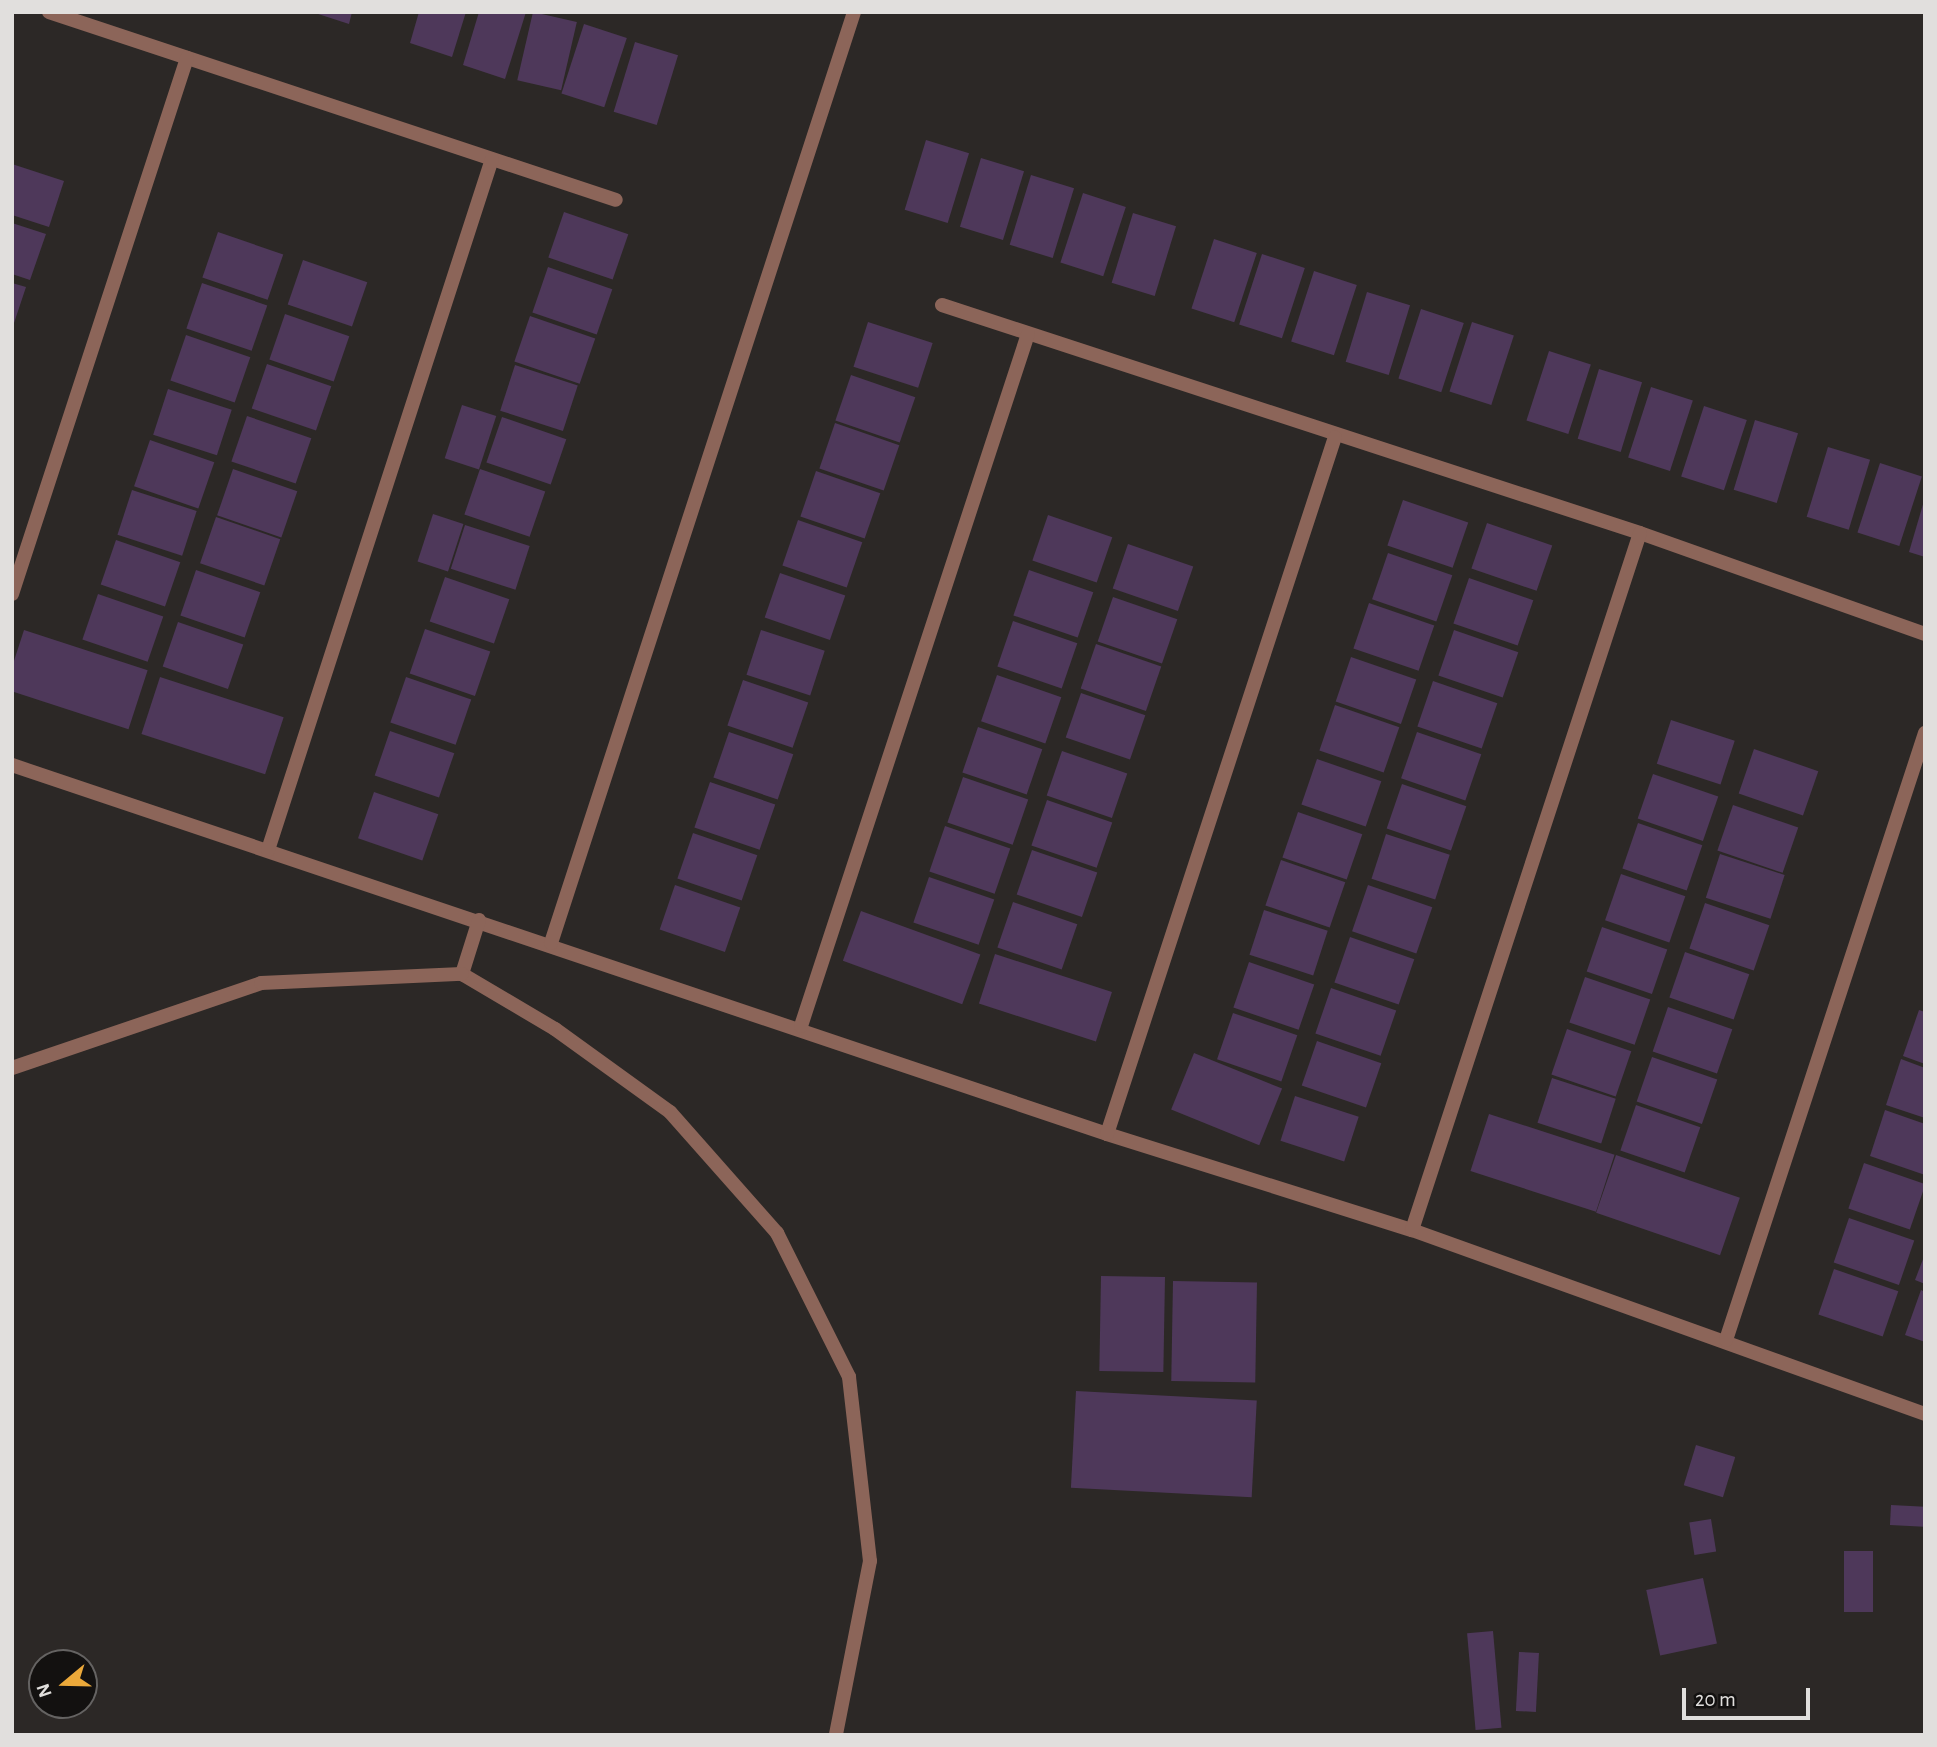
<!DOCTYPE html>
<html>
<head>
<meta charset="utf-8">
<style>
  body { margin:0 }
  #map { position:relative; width:1937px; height:1747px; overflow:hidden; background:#2c2826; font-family:"Alegreya Sans",sans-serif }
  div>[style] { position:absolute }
  .building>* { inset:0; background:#4e385a; transform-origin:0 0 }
  .lane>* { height:14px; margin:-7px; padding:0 7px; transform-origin:7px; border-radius:7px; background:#8c6559 }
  span { translate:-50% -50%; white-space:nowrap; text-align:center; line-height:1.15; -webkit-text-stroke:5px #131110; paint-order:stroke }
  .frame { position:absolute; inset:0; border:14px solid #e1dfdd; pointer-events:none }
  .north { position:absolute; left:28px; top:1649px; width:70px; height:70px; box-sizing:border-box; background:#131110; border:2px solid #656362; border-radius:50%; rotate:251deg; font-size:19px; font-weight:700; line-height:28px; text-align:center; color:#e1dfdd }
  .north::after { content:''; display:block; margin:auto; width:24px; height:32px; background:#eca93a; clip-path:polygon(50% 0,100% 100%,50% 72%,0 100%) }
  .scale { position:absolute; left:1682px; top:1688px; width:128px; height:32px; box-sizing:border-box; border:4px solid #e1dfdd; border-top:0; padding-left:9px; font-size:21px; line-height:24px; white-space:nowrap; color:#e1dfdd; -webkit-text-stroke:5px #131110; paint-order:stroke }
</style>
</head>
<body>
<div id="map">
  <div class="building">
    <i style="clip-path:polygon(312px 12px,352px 12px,349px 24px)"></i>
    <i style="clip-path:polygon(419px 12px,466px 12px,452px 57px,410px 43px)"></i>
    <i style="clip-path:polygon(479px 12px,526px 12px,505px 79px,463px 65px)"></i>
    <i style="left:533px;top:12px;width:45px;height:70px;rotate:13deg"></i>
    <i style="left:584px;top:24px;width:45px;height:73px;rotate:18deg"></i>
    <i style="left:635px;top:42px;width:45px;height:73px;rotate:17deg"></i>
    <i style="left:926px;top:140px;width:45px;height:73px;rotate:17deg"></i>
    <i style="left:981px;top:158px;width:45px;height:72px;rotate:17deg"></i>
    <i style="clip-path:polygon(12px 164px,64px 181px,49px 227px,12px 215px)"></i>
    <i style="left:1031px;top:175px;width:45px;height:73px;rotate:17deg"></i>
    <i style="left:1083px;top:193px;width:45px;height:73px;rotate:18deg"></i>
    <i style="left:564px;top:212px;width:68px;height:48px;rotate:19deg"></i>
    <i style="left:1133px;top:213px;width:45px;height:73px;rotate:17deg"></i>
    <i style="clip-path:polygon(12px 223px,46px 234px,30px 280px,12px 274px)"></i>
    <i style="left:218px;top:232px;width:69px;height:48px;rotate:19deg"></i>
    <i style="left:1214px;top:239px;width:45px;height:73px;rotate:18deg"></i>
    <i style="left:1262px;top:254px;width:45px;height:74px;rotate:18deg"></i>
    <i style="left:303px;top:260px;width:68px;height:47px;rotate:19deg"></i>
    <i style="left:548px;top:267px;width:68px;height:48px;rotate:19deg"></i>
    <i style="left:1314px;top:271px;width:45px;height:74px;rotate:18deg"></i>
    <i style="clip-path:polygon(12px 283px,26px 287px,13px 326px,12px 326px)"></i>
    <i style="left:202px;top:283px;width:69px;height:48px;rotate:19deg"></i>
    <i style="left:1367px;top:292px;width:45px;height:73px;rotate:17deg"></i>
    <i style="left:1421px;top:309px;width:45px;height:73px;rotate:18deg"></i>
    <i style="left:285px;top:314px;width:68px;height:48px;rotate:19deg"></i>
    <i style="left:530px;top:316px;width:69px;height:48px;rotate:19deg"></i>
    <i style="left:868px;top:322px;width:68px;height:47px;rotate:18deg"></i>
    <i style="left:1472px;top:322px;width:44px;height:73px;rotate:18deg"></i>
    <i style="left:186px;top:335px;width:68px;height:48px;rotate:19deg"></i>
    <i style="left:1549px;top:351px;width:44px;height:73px;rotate:18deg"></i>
    <i style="left:267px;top:364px;width:68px;height:47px;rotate:19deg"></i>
    <i style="left:515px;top:365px;width:66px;height:48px;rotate:18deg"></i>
    <i style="left:1599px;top:369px;width:45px;height:73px;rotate:17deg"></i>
    <i style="left:851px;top:375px;width:68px;height:48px;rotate:19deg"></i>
    <i style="left:1651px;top:387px;width:44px;height:74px;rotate:18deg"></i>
    <i style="left:168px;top:389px;width:67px;height:48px;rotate:18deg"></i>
    <i style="left:462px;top:405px;width:36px;height:56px;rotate:18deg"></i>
    <i style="left:1704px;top:406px;width:45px;height:74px;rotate:18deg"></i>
    <i style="left:247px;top:416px;width:68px;height:48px;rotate:19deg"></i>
    <i style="left:502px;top:417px;width:68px;height:48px;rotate:19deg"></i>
    <i style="left:1755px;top:420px;width:45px;height:73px;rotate:17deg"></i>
    <i style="left:835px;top:423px;width:68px;height:48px;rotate:19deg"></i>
    <i style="left:150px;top:440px;width:68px;height:49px;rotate:19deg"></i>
    <i style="left:1828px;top:447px;width:44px;height:73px;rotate:17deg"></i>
    <i style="left:1880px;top:463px;width:44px;height:73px;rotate:18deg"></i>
    <i style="left:233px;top:469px;width:68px;height:49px;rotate:19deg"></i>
    <i style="left:480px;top:469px;width:69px;height:48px;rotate:19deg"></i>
    <i style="left:816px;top:471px;width:68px;height:48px;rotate:19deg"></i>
    <i style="left:132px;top:490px;width:68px;height:47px;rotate:18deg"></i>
    <i style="left:1403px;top:500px;width:69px;height:48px;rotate:19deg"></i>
    <i style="clip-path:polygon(1924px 501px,1925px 501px,1925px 557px,1909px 552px)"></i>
    <i style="left:433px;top:514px;width:32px;height:50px;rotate:18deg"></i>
    <i style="left:1048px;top:515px;width:68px;height:48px;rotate:19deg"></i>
    <i style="left:216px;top:517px;width:68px;height:49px;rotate:19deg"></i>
    <i style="left:798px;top:520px;width:68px;height:48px;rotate:19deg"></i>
    <i style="left:1487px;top:523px;width:69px;height:48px;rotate:19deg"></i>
    <i style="left:465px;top:525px;width:68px;height:46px;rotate:18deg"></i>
    <i style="left:116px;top:540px;width:68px;height:47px;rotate:19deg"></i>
    <i style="left:1128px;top:544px;width:69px;height:47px;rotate:19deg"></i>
    <i style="left:1388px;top:553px;width:68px;height:49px;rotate:19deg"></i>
    <i style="left:196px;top:570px;width:68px;height:48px;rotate:19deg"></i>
    <i style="left:1029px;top:570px;width:68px;height:48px;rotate:19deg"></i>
    <i style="left:780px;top:573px;width:69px;height:47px;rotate:19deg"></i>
    <i style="left:445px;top:577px;width:68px;height:47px;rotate:19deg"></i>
    <i style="left:1469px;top:578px;width:68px;height:48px;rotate:19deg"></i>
    <i style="left:98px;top:594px;width:69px;height:48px;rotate:19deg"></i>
    <i style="left:1113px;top:597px;width:68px;height:47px;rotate:19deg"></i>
    <i style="left:1369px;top:603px;width:69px;height:48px;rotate:19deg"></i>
    <i style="left:1013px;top:621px;width:68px;height:48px;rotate:19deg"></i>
    <i style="left:178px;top:622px;width:69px;height:47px;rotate:19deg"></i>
    <i style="left:425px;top:629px;width:69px;height:47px;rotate:19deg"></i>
    <i style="left:24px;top:630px;width:130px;height:62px;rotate:18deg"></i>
    <i style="left:761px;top:630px;width:67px;height:47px;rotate:18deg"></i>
    <i style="left:1454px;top:630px;width:68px;height:48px;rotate:19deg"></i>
    <i style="left:1096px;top:644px;width:69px;height:47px;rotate:19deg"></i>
    <i style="left:1351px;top:657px;width:69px;height:47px;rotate:19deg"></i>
    <i style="left:997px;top:675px;width:68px;height:49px;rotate:19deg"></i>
    <i style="left:160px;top:677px;width:130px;height:60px;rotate:18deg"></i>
    <i style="left:406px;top:677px;width:69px;height:48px;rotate:19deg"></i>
    <i style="left:743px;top:680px;width:69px;height:48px;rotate:19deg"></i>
    <i style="left:1433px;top:681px;width:68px;height:48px;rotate:19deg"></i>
    <i style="left:1081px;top:693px;width:68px;height:47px;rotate:19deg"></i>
    <i style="left:1335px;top:705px;width:68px;height:48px;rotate:19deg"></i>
    <i style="left:1671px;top:720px;width:67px;height:46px;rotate:18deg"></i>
    <i style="left:978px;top:727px;width:68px;height:48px;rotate:19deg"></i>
    <i style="left:390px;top:731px;width:68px;height:47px;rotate:19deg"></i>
    <i style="left:729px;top:732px;width:68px;height:48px;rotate:19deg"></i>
    <i style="left:1417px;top:732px;width:68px;height:49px;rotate:19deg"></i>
    <i style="left:1754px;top:749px;width:68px;height:47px;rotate:19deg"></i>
    <i style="left:1062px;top:751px;width:69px;height:47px;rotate:19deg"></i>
    <i style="left:1317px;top:759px;width:68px;height:48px;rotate:19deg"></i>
    <i style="left:1653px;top:774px;width:69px;height:47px;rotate:19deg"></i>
    <i style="left:963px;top:777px;width:69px;height:48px;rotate:19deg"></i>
    <i style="left:710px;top:782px;width:69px;height:48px;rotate:19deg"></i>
    <i style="left:1402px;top:784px;width:68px;height:47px;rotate:19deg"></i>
    <i style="left:374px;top:792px;width:68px;height:49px;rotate:19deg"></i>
    <i style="left:1047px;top:800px;width:69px;height:48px;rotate:19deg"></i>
    <i style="left:1733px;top:805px;width:69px;height:48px;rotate:19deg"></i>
    <i style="left:1298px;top:812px;width:68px;height:48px;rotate:19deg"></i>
    <i style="left:1638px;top:823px;width:68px;height:48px;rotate:19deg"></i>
    <i style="left:945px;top:826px;width:69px;height:48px;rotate:19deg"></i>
    <i style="left:693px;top:833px;width:68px;height:48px;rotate:19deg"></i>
    <i style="left:1386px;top:834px;width:67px;height:47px;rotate:18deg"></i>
    <i style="left:1032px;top:850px;width:69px;height:47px;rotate:19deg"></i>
    <i style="left:1720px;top:854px;width:68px;height:46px;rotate:18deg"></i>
    <i style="left:1281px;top:860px;width:68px;height:48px;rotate:19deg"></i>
    <i style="left:1621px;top:874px;width:68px;height:49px;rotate:19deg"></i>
    <i style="left:929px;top:877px;width:69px;height:48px;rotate:19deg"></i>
    <i style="left:675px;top:885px;width:69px;height:47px;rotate:19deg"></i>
    <i style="left:1368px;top:885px;width:68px;height:49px;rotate:19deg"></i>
    <i style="left:1013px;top:902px;width:68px;height:48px;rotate:19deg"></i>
    <i style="left:1705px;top:903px;width:68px;height:48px;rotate:19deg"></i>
    <i style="left:1264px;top:910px;width:67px;height:47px;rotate:18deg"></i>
    <i style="left:861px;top:911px;width:127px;height:53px;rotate:20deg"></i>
    <i style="left:1602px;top:927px;width:69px;height:47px;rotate:19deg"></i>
    <i style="left:1350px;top:937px;width:68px;height:48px;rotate:19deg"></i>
    <i style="left:1685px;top:952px;width:68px;height:48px;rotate:19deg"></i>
    <i style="left:995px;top:954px;width:123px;height:52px;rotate:18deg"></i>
    <i style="left:1249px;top:962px;width:69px;height:48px;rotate:19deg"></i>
    <i style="left:1585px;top:977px;width:69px;height:48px;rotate:19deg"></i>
    <i style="left:1331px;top:988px;width:69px;height:48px;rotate:19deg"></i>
    <i style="left:1668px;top:1007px;width:68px;height:47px;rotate:19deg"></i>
    <i style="clip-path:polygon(1919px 1010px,1925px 1012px,1925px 1064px,1903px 1056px)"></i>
    <i style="left:1233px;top:1013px;width:68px;height:49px;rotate:19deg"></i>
    <i style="left:1567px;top:1029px;width:68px;height:48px;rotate:19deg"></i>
    <i style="left:1317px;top:1041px;width:68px;height:47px;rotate:19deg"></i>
    <i style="left:1194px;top:1053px;width:95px;height:61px;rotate:22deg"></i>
    <i style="left:1652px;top:1057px;width:69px;height:47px;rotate:19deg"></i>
    <i style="clip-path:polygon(1901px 1059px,1925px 1068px,1925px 1118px,1886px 1105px)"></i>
    <i style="left:1552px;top:1078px;width:67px;height:47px;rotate:18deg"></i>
    <i style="left:1295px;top:1096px;width:67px;height:47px;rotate:18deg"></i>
    <i style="left:1636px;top:1105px;width:68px;height:48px;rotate:19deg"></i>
    <i style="clip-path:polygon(1885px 1110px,1925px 1124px,1925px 1175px,1870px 1156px)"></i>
    <i style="left:1489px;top:1114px;width:132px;height:60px;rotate:18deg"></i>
    <i style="left:1616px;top:1155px;width:131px;height:61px;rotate:19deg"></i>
    <i style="left:1864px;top:1163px;width:65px;height:48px;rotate:19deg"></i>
    <i style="left:1849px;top:1218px;width:69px;height:47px;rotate:19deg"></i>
    <i style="clip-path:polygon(1925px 1254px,1925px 1284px,1915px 1280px)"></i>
    <i style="left:1834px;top:1269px;width:68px;height:48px;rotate:19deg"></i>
    <i style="left:1101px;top:1276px;width:64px;height:95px;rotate:1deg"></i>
    <i style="left:1173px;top:1281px;width:84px;height:100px;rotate:1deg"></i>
    <i style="clip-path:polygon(1921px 1290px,1925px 1292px,1925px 1342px,1905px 1335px)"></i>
    <i style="left:1076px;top:1391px;width:181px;height:97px;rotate:3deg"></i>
    <i style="left:1696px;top:1445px;width:41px;height:42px;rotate:17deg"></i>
    <i style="left:1891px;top:1505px;width:34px;height:20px;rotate:3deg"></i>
    <i style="left:1711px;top:1519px;width:33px;height:22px;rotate:81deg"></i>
    <i style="left:1844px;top:1551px;width:29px;height:61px"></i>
    <i style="left:1703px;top:1578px;width:67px;height:58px;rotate:78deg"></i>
    <i style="left:1493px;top:1631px;width:97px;height:26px;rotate:85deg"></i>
    <i style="left:1519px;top:1652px;width:20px;height:59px;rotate:3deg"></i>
  </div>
  <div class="lane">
    <i style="left:49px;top:12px;width:597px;rotate:18.34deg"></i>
    <i style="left:942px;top:305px;width:734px;rotate:18.09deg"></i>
    <i style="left:1640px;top:533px;width:302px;rotate:19.5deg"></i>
    <i style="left:12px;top:594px;width:564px;rotate:-71.92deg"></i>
    <i style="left:12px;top:765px;width:1156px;rotate:18.62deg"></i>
    <i style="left:1107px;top:1134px;width:320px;rotate:17.5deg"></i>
    <i style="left:1412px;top:1230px;width:545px;rotate:19.73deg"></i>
    <i style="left:268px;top:850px;width:726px;rotate:-72.04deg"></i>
    <i style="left:479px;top:920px;width:57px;rotate:107.5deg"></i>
    <i style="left:462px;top:974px;width:108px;rotate:30.6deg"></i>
    <i style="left:555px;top:1029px;width:142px;rotate:35.8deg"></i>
    <i style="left:670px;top:1112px;width:162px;rotate:48.5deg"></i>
    <i style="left:777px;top:1233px;width:161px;rotate:63.4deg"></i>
    <i style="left:849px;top:1377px;width:185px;rotate:83.5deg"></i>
    <i style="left:870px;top:1561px;width:177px;rotate:101.1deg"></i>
    <i style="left:551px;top:943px;width:979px;rotate:-71.97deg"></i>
    <i style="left:801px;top:1026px;width:728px;rotate:-71.84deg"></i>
    <i style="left:12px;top:1068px;width:263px;rotate:-18.8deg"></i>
    <i style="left:261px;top:983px;width:201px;rotate:-2.6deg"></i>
    <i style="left:1107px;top:1134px;width:733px;rotate:-71.89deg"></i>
    <i style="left:1412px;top:1230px;width:733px;rotate:-71.89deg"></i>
    <i style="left:1726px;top:1340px;width:639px;rotate:-71.85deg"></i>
  </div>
  <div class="frame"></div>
  <div class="north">N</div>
  <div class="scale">20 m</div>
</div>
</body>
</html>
